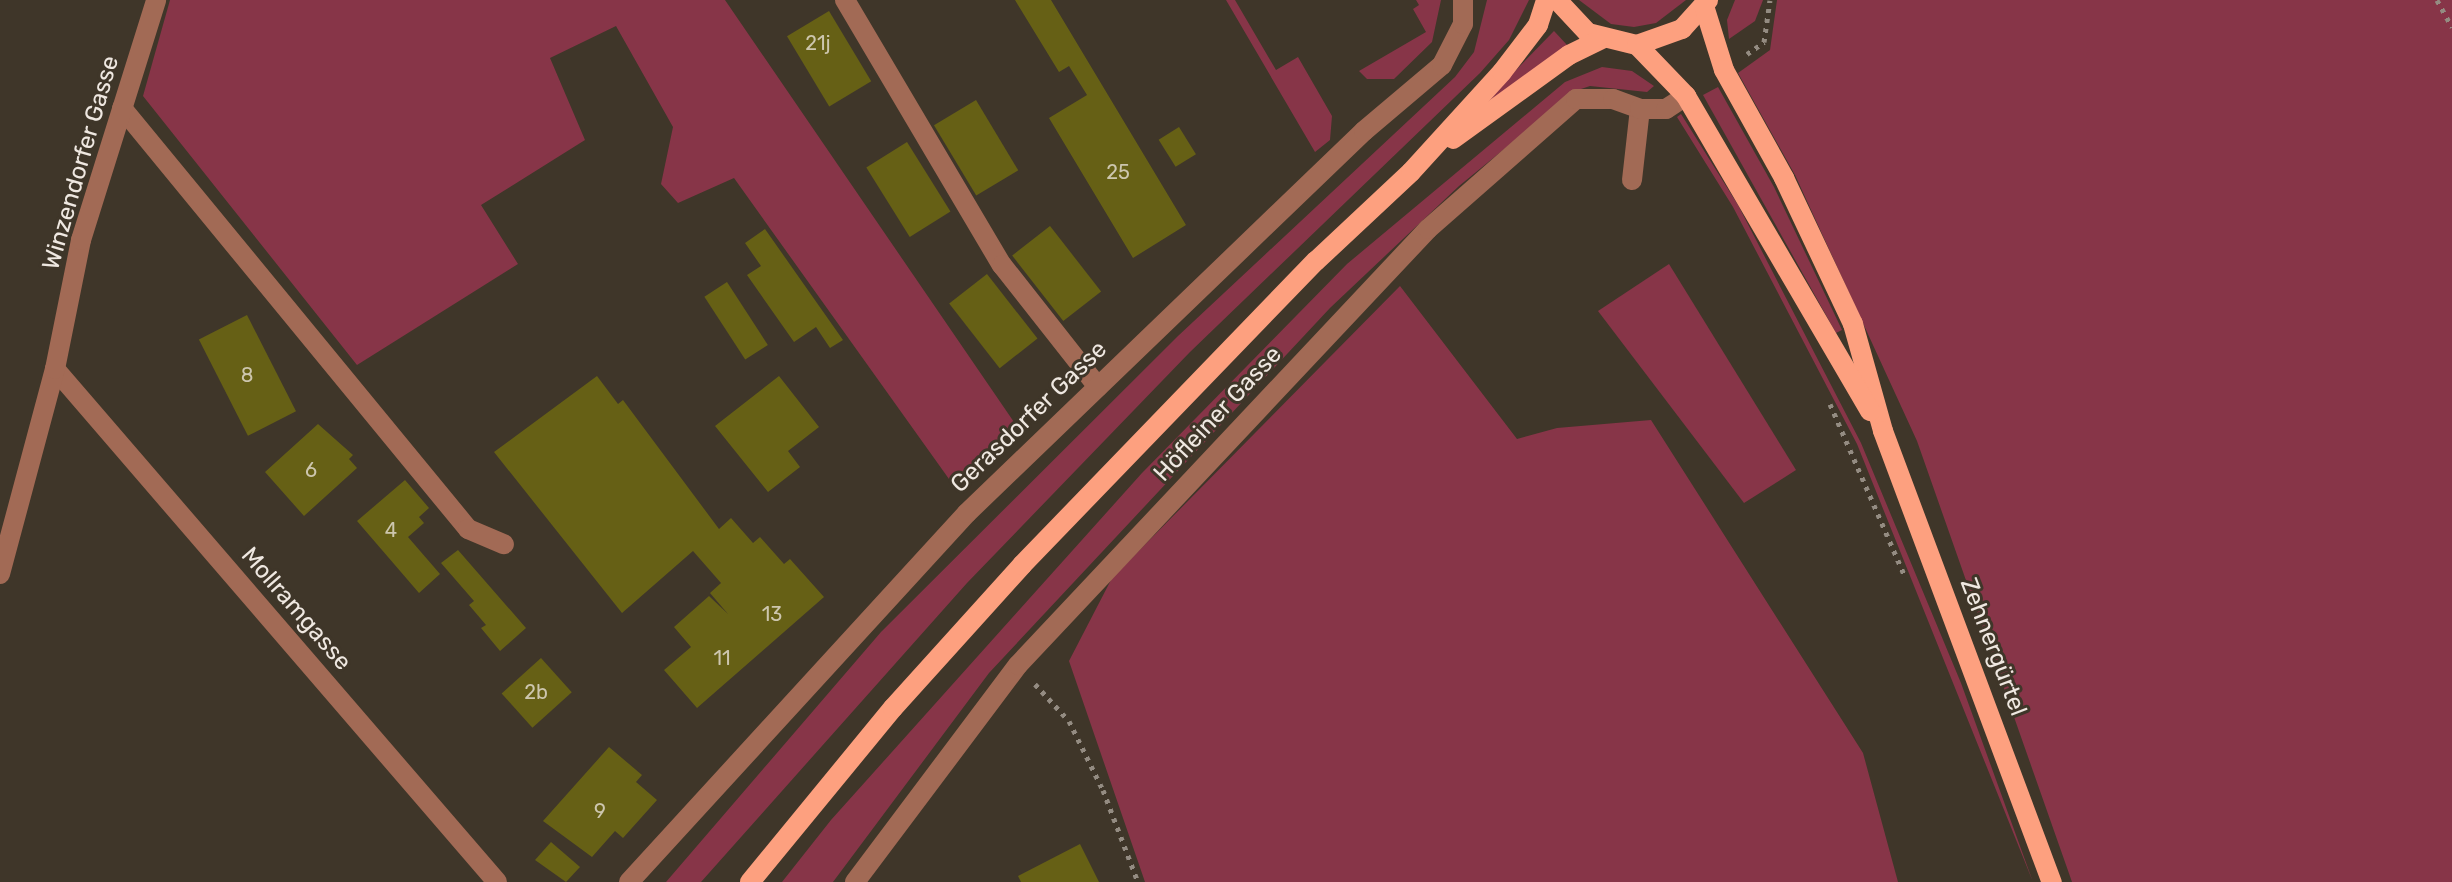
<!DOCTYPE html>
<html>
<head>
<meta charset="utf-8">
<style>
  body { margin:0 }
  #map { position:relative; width:2452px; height:882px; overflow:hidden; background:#3f3629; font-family:Rubik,sans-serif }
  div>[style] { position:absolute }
  .green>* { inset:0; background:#873548 }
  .building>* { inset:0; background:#666015; transform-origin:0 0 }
  .path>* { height:5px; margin-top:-2.5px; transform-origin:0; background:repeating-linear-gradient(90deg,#948c82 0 4px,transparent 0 10px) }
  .minor>* { height:20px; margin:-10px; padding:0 10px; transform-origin:10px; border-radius:10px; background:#a26a55 }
  .major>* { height:20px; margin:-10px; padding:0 10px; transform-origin:10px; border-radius:10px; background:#fda07f }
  span { translate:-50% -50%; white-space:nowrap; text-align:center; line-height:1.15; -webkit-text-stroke:6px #3f3629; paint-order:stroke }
  .number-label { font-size:20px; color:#cdc6ae }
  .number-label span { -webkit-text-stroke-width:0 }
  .street-label { font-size:24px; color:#efe8e1 }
</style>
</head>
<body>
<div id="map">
  <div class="green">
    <i style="clip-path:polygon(170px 0,725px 0,1016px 425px,954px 486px,734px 178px,678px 203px,661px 184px,673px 127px,616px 26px,550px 58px,585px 140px,481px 205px,518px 264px,357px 365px,143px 96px)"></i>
    <i style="clip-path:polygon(1226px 0,1235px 0,1276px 70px,1298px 57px,1332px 116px,1330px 140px,1315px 152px)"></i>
    <i style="clip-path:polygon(1416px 0,1441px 0,1432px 42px,1394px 79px,1367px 79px,1359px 71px,1426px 32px,1413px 9px,1419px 5px)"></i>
    <i style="clip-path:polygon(1487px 0,1529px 0,1509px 40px,1480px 73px,1190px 352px,967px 583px,701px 882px,666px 882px,881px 632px,1178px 336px,1455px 77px,1474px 52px)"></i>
    <i style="clip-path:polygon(1579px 0,1686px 0,1656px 23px,1634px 27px,1611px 24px)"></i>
    <i style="clip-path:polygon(1735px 0,1763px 0,1755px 21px,1729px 39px,1727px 20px)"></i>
    <i style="clip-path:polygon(1777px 0,2452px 0,2452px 882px,2072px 882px,1917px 441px,1795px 175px,1738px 73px,1770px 50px)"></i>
    <i style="clip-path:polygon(1554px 31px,1568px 46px,1488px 105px,1485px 102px)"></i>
    <i style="clip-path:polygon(1602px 67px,1632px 71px,1654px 86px,1647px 92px,1590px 86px,1575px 91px,1459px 186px,1330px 308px,989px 673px,833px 882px,782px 882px,831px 820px,1142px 473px,1347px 264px,1565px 82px)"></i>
    <i style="clip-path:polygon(1718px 87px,1774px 187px,1842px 330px,1836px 333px,1703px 95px)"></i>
    <i style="clip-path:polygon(1681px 114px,1738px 205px,1861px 443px,1961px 683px,2033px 882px,1857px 444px,1733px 207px,1677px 117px)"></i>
    <i style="clip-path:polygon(1669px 264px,1796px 470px,1744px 503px,1598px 311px)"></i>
    <i style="clip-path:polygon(1400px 286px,1517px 439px,1557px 428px,1651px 420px,1863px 753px,1898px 882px,1145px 882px,1069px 661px,1112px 578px)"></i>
  </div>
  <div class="building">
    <i style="clip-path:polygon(1015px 0,1051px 0,1186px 225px,1133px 258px,1049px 118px,1087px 95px,1069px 66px,1059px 72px)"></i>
    <i style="left:829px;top:11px;width:82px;height:49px;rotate:59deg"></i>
    <i style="left:976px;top:100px;width:82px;height:49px;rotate:59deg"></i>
    <i style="left:1179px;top:127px;width:32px;height:24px;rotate:58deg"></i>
    <i style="left:907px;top:142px;width:82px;height:48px;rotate:58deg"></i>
    <i style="left:1050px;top:226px;width:83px;height:48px;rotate:52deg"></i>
    <i style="clip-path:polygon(765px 229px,843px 340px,830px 348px,816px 327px,794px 342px,747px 275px,761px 266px,745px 243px)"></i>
    <i style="left:987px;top:274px;width:82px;height:48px;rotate:52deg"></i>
    <i style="left:727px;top:282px;width:75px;height:27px;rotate:57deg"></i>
    <i style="left:247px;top:315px;width:108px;height:54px;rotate:63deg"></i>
    <i style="clip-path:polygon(597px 376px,618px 404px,623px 400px,719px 529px,731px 518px,753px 543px,760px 537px,784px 564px,790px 559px,824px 597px,697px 708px,664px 670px,691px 647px,674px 627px,709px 596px,728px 614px,710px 593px,721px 583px,693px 551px,622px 613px,494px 452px)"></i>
    <i style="clip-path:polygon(779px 376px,819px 427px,788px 451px,800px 467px,768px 492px,715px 426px)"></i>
    <i style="clip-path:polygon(318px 424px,353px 455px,349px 459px,357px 468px,304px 516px,265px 472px)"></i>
    <i style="clip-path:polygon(405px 480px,429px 508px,419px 517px,424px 523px,408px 537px,440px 574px,419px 593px,357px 521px)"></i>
    <i style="clip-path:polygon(458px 550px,526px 628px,500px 651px,481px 628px,486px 625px,469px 605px,474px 601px,441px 563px)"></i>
    <i style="left:541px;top:658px;width:46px;height:53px;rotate:48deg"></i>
    <i style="clip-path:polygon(609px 747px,642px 775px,636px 782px,657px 800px,623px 838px,615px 831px,592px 857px,543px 821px)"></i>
    <i style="clip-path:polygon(551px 842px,580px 867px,566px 882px,535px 860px)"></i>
    <i style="clip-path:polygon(1080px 844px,1099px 882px,1021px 882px,1018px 876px)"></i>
  </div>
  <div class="path">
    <i style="left:2437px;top:0;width:31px;rotate:61deg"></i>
    <i style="left:1747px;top:54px;width:21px;rotate:-35deg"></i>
    <i style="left:1764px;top:42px;width:42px;rotate:-81.9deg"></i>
    <i style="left:1830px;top:404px;width:185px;rotate:66.5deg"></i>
    <i style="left:1035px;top:684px;width:50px;rotate:47.4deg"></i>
    <i style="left:1069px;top:721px;width:77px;rotate:63.8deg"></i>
    <i style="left:1103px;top:790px;width:98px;rotate:69.2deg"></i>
  </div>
  <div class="minor">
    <i style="left:845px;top:0;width:308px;rotate:59.4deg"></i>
    <i style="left:1002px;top:265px;width:155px;rotate:51.8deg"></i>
    <i style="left:122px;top:108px;width:545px;rotate:50.58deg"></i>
    <i style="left:468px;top:529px;width:39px;rotate:23deg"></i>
    <i style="left:1632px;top:180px;width:71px;rotate:-83.6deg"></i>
    <i style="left:55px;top:369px;width:677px;rotate:49.25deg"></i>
    <i style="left:0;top:574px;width:212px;rotate:-75deg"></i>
    <i style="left:55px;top:369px;width:132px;rotate:-78.6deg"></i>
    <i style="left:81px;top:240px;width:251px;rotate:-72.6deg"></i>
    <i style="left:629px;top:882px;width:500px;rotate:-47.51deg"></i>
    <i style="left:967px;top:513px;width:551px;rotate:-43.9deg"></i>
    <i style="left:1364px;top:131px;width:102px;rotate:-40.2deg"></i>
    <i style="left:1442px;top:65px;width:46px;rotate:-62.9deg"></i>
    <i style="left:1463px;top:24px;width:24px;rotate:-90deg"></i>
    <i style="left:855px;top:882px;width:271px;rotate:-53.1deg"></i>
    <i style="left:1018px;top:665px;width:598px;rotate:-46.76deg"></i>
    <i style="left:1428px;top:229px;width:197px;rotate:-41.3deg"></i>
    <i style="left:1576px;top:99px;width:37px"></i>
    <i style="left:1613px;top:99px;width:29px;rotate:20deg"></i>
    <i style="left:1640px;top:109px;width:26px"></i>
    <i style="left:1666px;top:109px;width:24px;rotate:-33deg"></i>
  </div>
  <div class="major">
    <i style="left:1557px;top:0;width:45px;rotate:46.8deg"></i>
    <i style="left:1588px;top:33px;width:50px;rotate:13.8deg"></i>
    <i style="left:1637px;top:45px;width:48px;rotate:-19.6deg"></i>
    <i style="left:1682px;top:29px;width:39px;rotate:-48deg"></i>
    <i style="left:1704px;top:6px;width:67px;rotate:72.6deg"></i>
    <i style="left:1724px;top:70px;width:124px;rotate:60.9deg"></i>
    <i style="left:1784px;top:178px;width:161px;rotate:64.7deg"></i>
    <i style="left:1853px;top:324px;width:111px;rotate:74.3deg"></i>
    <i style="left:1883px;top:431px;width:482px;rotate:69.5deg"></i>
    <i style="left:1637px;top:45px;width:71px;rotate:46.1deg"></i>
    <i style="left:1686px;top:96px;width:365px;rotate:59.7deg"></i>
    <i style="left:1453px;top:139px;width:143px;rotate:-35.9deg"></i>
    <i style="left:1569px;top:55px;width:37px;rotate:-26deg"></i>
    <i style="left:750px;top:882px;width:225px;rotate:-50.6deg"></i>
    <i style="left:893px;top:708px;width:193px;rotate:-47.9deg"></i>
    <i style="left:1022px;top:565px;width:423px;rotate:-46deg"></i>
    <i style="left:1316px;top:261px;width:130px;rotate:-43.1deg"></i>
    <i style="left:1411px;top:172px;width:135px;rotate:-47.7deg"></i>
    <i style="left:1502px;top:72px;width:59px;rotate:-52.5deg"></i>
    <i style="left:1538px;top:25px;width:26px;rotate:-72deg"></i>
  </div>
  <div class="number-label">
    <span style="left:818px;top:43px">21j</span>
    <span style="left:1118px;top:172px">25</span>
    <span style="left:247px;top:375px">8</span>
    <span style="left:311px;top:470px">6</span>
    <span style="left:391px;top:530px">4</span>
    <span style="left:772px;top:614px">13</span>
    <span style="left:722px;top:658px">11</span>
    <span style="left:536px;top:692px">2b</span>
    <span style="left:600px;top:811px">9</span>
  </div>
  <div class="street-label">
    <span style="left:81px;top:163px;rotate:-74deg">Winzendorfer Gasse</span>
    <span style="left:1218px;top:414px;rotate:-47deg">Höfleiner Gasse</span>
    <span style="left:1029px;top:417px;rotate:-44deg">Gerasdorfer Gasse</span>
    <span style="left:296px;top:609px;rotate:49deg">Mollramgasse</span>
    <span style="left:1993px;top:647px;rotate:69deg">Zehnergürtel</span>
  </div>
</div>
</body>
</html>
